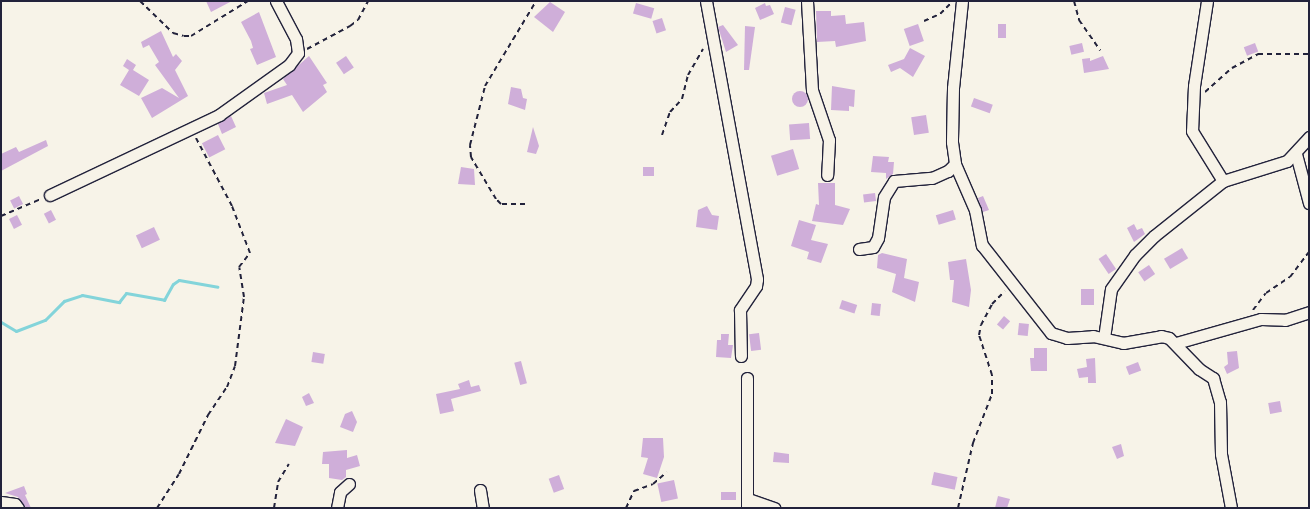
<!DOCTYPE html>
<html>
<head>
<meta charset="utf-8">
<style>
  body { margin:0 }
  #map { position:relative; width:1310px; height:509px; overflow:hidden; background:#f7f3e8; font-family:"Indie Flower",sans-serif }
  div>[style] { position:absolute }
  .stream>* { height:3px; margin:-1.5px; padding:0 1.5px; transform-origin:1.5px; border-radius:1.5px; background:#83d4da }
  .building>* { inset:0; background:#cfaed9; transform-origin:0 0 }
  .round { border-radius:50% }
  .path>* { height:2px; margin-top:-1px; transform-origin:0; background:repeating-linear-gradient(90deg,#22223b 0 5px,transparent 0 9px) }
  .roads { filter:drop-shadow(1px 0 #22223b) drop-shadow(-1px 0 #22223b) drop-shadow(0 1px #22223b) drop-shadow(0 -1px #22223b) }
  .street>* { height:11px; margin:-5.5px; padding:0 5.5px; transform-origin:5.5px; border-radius:5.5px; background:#f7f3e8 }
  span { translate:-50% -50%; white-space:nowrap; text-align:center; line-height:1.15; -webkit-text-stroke:4px #f7f3e8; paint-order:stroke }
  .frame { position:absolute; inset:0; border:2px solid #22223b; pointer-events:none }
</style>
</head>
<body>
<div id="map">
  <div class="stream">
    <i style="left:1px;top:322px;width:17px;rotate:31deg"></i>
    <i style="left:16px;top:331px;width:31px;rotate:-21deg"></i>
    <i style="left:45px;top:320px;width:27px;rotate:-45deg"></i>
    <i style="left:64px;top:301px;width:19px;rotate:-18deg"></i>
    <i style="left:82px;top:295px;width:38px;rotate:11deg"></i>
    <i style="left:119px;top:302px;width:11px;rotate:-52deg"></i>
    <i style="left:126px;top:293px;width:39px;rotate:10deg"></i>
    <i style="left:164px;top:300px;width:18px;rotate:-61deg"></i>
    <i style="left:173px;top:284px;width:7px;rotate:-34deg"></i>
    <i style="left:179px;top:280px;width:39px;rotate:10deg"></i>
  </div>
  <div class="building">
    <i style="clip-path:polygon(206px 1px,232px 1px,211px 12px)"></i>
    <i style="clip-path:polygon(550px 2px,565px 12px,553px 32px,534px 17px)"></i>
    <i style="left:636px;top:3px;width:19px;height:11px;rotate:16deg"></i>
    <i style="clip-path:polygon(765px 3px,766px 6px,770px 5px,774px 14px,760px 20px,755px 8px)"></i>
    <i style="left:785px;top:7px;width:11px;height:16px;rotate:15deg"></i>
    <i style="clip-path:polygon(816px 11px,831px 11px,831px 16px,845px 15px,846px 24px,864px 22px,866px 41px,836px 47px,835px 41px,817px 42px)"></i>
    <i style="clip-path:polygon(259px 12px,276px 57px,257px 65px,250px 49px,253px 48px,251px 41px,241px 22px)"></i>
    <i style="left:662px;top:18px;width:13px;height:10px;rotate:72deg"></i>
    <i style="left:918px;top:24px;width:18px;height:15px;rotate:71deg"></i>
    <i style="left:998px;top:24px;width:8px;height:14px"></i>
    <i style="clip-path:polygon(723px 25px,738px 45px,726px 52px,718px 27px)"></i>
    <i style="clip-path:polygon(745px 26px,755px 27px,749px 70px,744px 70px)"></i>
    <i style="clip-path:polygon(161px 31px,173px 57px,176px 54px,182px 61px,175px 70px,188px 96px,152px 118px,141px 98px,162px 88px,179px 98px,155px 65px,159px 62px,149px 45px,143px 48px,141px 42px)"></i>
    <i style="left:1082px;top:43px;width:9px;height:13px;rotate:77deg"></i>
    <i style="left:1255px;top:43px;width:9px;height:12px;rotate:69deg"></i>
    <i style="clip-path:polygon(910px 48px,925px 56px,913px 77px,900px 68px,891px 72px,888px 65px,904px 59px)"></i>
    <i style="clip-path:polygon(309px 56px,327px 83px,323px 85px,327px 92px,303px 112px,292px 95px,267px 104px,264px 93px,287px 85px,283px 79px)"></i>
    <i style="left:346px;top:56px;width:14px;height:12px;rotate:56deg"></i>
    <i style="clip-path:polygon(1103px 56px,1109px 69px,1084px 73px,1082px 59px,1090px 58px,1090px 61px)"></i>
    <i style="clip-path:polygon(127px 59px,136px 65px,133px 70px,149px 80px,139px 96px,120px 85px,129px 70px,123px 66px)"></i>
    <i style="clip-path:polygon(832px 86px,855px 90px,854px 107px,849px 106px,849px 111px,831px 110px)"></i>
    <i style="clip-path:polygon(511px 87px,521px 89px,523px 98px,527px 99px,525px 110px,508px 104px)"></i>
    <i class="round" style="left:792px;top:91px;width:16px;height:16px"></i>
    <i style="left:974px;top:98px;width:20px;height:9px;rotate:20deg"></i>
    <i style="left:926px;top:115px;width:18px;height:15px;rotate:81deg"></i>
    <i style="clip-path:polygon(231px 116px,236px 127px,222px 134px,218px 124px)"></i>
    <i style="left:809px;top:123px;width:16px;height:20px;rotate:86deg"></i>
    <i style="clip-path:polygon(533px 127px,539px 146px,536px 154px,527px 152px)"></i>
    <i style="left:218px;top:135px;width:16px;height:18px;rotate:63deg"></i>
    <i style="clip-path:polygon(46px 140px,48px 146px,1px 171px,1px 154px,16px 147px,19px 152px)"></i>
    <i style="left:793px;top:149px;width:21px;height:23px;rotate:73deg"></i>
    <i style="clip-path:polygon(873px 156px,889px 157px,888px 162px,894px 162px,893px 174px,886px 179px,886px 173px,871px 172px)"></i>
    <i style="clip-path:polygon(461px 167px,474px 169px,475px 185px,458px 184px)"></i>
    <i style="left:654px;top:167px;width:9px;height:11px;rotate:90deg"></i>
    <i style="clip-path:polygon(818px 183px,835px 183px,835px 205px,850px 209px,843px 225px,812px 221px,816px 204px,819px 205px)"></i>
    <i style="left:875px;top:193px;width:8px;height:12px;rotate:83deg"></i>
    <i style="left:19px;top:196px;width:9px;height:10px;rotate:63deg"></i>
    <i style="clip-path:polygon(983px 196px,989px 210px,983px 212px,978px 198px)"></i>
    <i style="clip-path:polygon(707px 206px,712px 215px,719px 216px,717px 230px,696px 227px,698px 210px)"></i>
    <i style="left:51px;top:210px;width:11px;height:8px;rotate:63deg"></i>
    <i style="left:953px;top:210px;width:10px;height:18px;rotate:73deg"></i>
    <i style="left:17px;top:215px;width:11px;height:9px;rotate:63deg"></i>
    <i style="clip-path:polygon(799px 220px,816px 225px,811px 240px,828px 244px,821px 263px,807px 259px,809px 252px,791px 246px)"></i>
    <i style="clip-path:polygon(1134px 224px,1137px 230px,1142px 228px,1145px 234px,1134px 242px,1127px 228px)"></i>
    <i style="left:154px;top:227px;width:14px;height:20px;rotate:65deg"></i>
    <i style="left:1182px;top:248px;width:12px;height:21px;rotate:59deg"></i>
    <i style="clip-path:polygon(882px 253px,907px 259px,904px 278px,919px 282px,915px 302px,892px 292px,896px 274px,877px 268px,878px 255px)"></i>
    <i style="left:1106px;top:254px;width:18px;height:9px;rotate:56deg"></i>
    <i style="clip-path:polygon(966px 259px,971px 290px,969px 307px,952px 302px,954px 280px,950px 280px,948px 262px)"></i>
    <i style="left:1149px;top:265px;width:11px;height:13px;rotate:56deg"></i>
    <i style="left:1081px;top:289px;width:13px;height:16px"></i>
    <i style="left:842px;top:300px;width:16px;height:9px;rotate:18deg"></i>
    <i style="left:872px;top:303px;width:9px;height:12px;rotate:6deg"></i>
    <i style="left:1004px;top:316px;width:8px;height:11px;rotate:40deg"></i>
    <i style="left:1019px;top:323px;width:10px;height:12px;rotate:6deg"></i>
    <i style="left:759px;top:333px;width:17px;height:10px;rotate:83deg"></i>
    <i style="clip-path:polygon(721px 334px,729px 334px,728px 345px,733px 345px,731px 358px,716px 357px,717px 340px,721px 340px)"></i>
    <i style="clip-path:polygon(1034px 348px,1047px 348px,1047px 371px,1031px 371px,1030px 358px,1034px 358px)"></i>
    <i style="clip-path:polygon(1237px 351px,1239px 368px,1227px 374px,1224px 367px,1228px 364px,1227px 352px)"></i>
    <i style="left:313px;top:352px;width:12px;height:10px;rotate:9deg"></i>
    <i style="clip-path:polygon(1095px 358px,1096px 383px,1088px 383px,1088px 377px,1079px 378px,1077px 369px,1087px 367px,1086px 359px)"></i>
    <i style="left:521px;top:361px;width:23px;height:7px;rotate:75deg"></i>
    <i style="left:1138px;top:362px;width:9px;height:13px;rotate:69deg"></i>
    <i style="clip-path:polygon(469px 380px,471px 387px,479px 385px,481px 391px,451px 399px,454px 411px,440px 414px,436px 394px,460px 389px,458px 384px)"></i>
    <i style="clip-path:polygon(309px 393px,314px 403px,306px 406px,302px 397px)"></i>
    <i style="left:1280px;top:401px;width:11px;height:12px;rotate:80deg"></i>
    <i style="clip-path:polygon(352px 411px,357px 422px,353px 432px,340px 427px,345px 414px)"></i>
    <i style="clip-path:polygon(286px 419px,303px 427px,295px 446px,275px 443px)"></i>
    <i style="clip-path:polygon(643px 438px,663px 438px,664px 457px,657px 478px,643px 474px,648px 458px,641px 457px)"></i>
    <i style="clip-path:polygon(1121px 444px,1124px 456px,1117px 459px,1112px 447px)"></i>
    <i style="clip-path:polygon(347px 450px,347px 458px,357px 455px,360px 466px,346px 470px,346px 477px,342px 480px,329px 478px,329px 464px,322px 464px,323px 452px)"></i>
    <i style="clip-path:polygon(774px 452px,789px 454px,789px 463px,773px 462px)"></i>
    <i style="left:934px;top:472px;width:24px;height:13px;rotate:12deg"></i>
    <i style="left:559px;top:475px;width:15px;height:11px;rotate:70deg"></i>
    <i style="left:674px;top:480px;width:19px;height:17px;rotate:78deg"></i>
    <i style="clip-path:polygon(24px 486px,27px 494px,25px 495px,31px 508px,25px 508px,18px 497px,5px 493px)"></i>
    <i style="left:721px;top:492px;width:15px;height:8px"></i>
    <i style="clip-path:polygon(998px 496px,1010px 499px,1007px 508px,995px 508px)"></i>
  </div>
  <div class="path">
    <i style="left:140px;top:1px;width:46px;rotate:44.1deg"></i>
    <i style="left:173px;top:33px;width:11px;rotate:15deg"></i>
    <i style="left:184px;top:36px;width:7px"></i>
    <i style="left:191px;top:36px;width:67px;rotate:-31.6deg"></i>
    <i style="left:1074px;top:1px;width:20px;rotate:75deg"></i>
    <i style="left:1079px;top:20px;width:37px;rotate:55deg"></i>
    <i style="left:924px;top:21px;width:17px;rotate:-24deg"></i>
    <i style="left:940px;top:14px;width:16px;rotate:-45deg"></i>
    <i style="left:307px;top:49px;width:49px;rotate:-28.1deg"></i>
    <i style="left:350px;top:26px;width:10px;rotate:-37deg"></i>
    <i style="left:358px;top:20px;width:21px;rotate:-62deg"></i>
    <i style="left:1205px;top:92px;width:36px;rotate:-42deg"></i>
    <i style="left:1232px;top:68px;width:30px;rotate:-28deg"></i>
    <i style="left:1258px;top:54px;width:51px"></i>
    <i style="left:662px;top:135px;width:24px;rotate:-71deg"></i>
    <i style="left:670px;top:112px;width:18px;rotate:-47deg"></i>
    <i style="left:682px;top:99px;width:25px;rotate:-76deg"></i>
    <i style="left:688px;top:75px;width:30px;rotate:-60deg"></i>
    <i style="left:525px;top:204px;width:24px;rotate:180deg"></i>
    <i style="left:501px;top:204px;width:7px;rotate:-135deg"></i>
    <i style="left:496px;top:199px;width:49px;rotate:-120.8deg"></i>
    <i style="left:471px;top:157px;width:12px;rotate:-95deg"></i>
    <i style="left:470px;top:145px;width:61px;rotate:-75.7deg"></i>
    <i style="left:485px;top:86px;width:99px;rotate:-59deg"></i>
    <i style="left:1px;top:216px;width:43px;rotate:-23deg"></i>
    <i style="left:1253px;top:310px;width:21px;rotate:-53deg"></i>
    <i style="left:1266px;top:293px;width:29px;rotate:-34deg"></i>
    <i style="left:1290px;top:277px;width:31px;rotate:-53deg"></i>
    <i style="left:157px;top:508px;width:40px;rotate:-57.1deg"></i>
    <i style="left:179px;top:474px;width:66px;rotate:-63.8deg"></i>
    <i style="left:208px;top:415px;width:34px;rotate:-56deg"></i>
    <i style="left:227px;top:387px;width:22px;rotate:-69deg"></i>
    <i style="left:235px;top:366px;width:70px;rotate:-82.6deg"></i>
    <i style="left:244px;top:297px;width:30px;rotate:-99deg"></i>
    <i style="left:239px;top:267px;width:18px;rotate:-52deg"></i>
    <i style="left:250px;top:253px;width:50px;rotate:-111deg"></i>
    <i style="left:232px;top:206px;width:77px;rotate:-117.9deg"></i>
    <i style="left:274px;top:508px;width:26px;rotate:-81deg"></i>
    <i style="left:278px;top:482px;width:21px;rotate:-59deg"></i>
    <i style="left:626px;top:508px;width:19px;rotate:-65deg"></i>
    <i style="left:634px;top:491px;width:20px;rotate:-20deg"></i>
    <i style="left:653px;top:484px;width:18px;rotate:-41deg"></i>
    <i style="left:958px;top:508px;width:67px;rotate:-77deg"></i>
    <i style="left:973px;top:443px;width:53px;rotate:-68.8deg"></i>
    <i style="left:992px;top:394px;width:19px;rotate:-90deg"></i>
    <i style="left:992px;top:375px;width:42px;rotate:-108deg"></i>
    <i style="left:979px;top:335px;width:10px;rotate:-79deg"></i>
    <i style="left:981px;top:325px;width:24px;rotate:-62deg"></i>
    <i style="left:992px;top:304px;width:18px;rotate:-45deg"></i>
  </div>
  <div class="roads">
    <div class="street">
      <i style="left:706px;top:1px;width:283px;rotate:79.6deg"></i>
      <i style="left:757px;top:279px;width:7px;rotate:98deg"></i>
      <i style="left:756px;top:286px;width:29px;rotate:124deg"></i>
      <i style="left:740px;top:310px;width:46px;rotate:88.8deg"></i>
      <i style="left:807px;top:1px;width:89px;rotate:86.8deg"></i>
      <i style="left:812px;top:90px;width:53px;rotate:71.2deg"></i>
      <i style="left:829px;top:140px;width:35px;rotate:93deg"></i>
      <i style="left:962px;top:1px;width:87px;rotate:95.9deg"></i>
      <i style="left:953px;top:88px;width:54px;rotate:91.1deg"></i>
      <i style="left:952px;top:142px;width:22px;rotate:82deg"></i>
      <i style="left:955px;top:164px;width:50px;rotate:66.5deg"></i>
      <i style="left:975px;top:210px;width:36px;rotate:79deg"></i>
      <i style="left:982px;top:245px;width:112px;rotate:51.9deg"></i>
      <i style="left:1051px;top:333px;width:17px;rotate:17deg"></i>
      <i style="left:1067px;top:338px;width:26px;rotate:-4deg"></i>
      <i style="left:1093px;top:336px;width:31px;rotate:13deg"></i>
      <i style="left:1123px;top:343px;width:39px;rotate:-10deg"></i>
      <i style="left:1161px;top:336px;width:8px;rotate:14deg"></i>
      <i style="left:1169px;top:338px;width:43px;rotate:45.9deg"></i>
      <i style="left:1199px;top:369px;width:17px;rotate:33deg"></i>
      <i style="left:1213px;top:378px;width:25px;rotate:74deg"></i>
      <i style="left:1220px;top:402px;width:52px;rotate:88.9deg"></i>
      <i style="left:1221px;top:454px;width:55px;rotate:79.5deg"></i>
      <i style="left:1207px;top:1px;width:86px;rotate:98.7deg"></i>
      <i style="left:1194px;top:86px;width:45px;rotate:92.5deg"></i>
      <i style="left:1192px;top:131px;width:59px;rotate:58.2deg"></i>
      <i style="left:1296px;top:154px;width:51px;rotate:75.1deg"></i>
      <i style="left:50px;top:195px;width:187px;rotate:-25.3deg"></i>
      <i style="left:219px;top:115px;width:86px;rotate:-35.5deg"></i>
      <i style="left:289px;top:65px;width:15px;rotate:-53deg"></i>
      <i style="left:298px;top:53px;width:14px;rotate:-98deg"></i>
      <i style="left:296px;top:39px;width:43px;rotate:-117.8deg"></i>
      <i style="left:859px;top:249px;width:14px;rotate:-8deg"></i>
      <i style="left:873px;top:247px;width:10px;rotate:-61deg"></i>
      <i style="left:878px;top:238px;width:41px;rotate:-81.7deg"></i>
      <i style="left:884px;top:197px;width:19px;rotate:-58deg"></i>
      <i style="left:894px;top:181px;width:38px;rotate:-5deg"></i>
      <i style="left:932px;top:178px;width:17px;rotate:-24deg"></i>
      <i style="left:948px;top:171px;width:10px;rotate:-45deg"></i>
      <i style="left:1104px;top:338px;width:49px;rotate:-81.9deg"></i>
      <i style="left:1111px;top:289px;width:42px;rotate:-54.8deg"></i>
      <i style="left:1135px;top:255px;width:27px;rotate:-45deg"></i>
      <i style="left:1154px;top:236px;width:88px;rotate:-38.6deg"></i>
      <i style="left:1223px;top:181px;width:67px;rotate:-17.4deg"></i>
      <i style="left:1287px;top:161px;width:33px;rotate:-47deg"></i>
      <i style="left:1176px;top:343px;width:88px;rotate:-15.8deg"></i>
      <i style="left:1261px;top:319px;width:24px;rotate:2deg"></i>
      <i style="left:1285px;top:320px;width:25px;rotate:-18deg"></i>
      <i style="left:747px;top:378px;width:130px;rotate:90deg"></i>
      <i style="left:480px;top:490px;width:18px;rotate:81deg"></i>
      <i style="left:748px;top:499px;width:28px;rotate:19deg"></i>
      <i style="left:1px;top:502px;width:14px;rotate:8deg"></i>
      <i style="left:15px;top:504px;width:5px;rotate:53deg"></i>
      <i style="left:337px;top:508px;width:16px;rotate:-79deg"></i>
      <i style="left:340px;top:492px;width:12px;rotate:-42deg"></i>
    </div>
  </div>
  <div class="frame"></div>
</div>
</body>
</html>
